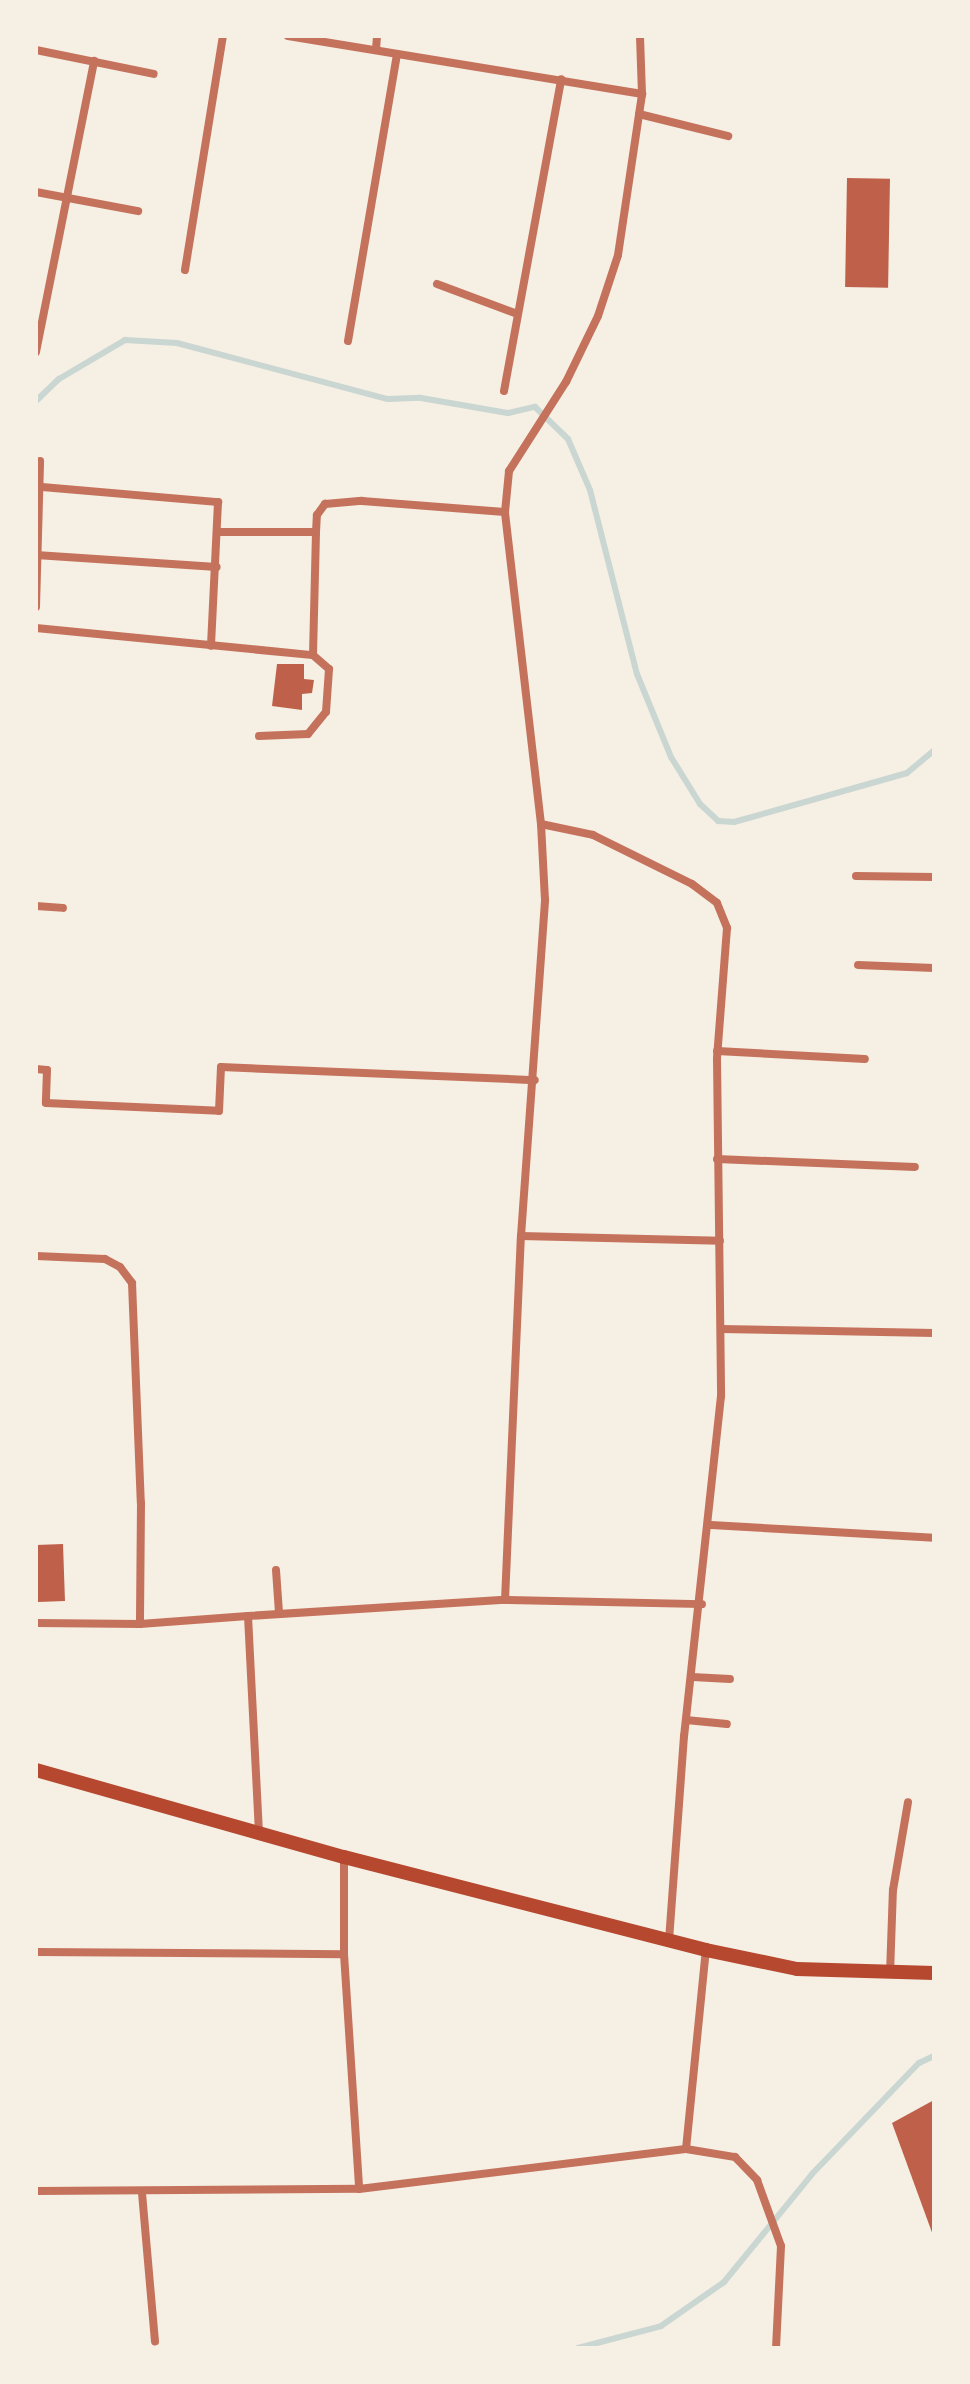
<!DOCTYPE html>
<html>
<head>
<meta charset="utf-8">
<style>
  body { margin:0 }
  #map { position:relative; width:970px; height:2384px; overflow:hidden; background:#f6efe4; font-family:"IBM Plex Sans",sans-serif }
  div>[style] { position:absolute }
  .stream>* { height:6px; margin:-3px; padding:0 3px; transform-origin:3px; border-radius:3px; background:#c9d6d2 }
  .building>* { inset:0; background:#bf614a; transform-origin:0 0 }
  .minor>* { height:8px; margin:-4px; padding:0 4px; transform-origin:4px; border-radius:4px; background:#c5725c }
  .primary>* { height:14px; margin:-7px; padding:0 7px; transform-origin:7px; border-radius:7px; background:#b5482f }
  span { translate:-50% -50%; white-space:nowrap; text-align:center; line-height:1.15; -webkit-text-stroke:6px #f6efe4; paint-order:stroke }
  .frame { position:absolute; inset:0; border:38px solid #f6efe4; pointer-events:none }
</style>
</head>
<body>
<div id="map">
  <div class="stream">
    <i style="left:36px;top:401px;width:32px;rotate:-44deg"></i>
    <i style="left:59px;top:379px;width:77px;rotate:-30.6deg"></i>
    <i style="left:125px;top:340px;width:52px;rotate:3.3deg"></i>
    <i style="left:177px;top:343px;width:218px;rotate:14.9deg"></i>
    <i style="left:388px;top:399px;width:33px;rotate:-2deg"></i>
    <i style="left:421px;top:398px;width:88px;rotate:9.8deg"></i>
    <i style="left:508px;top:413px;width:28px;rotate:-13deg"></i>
    <i style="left:535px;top:407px;width:46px;rotate:44.1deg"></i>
    <i style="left:568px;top:439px;width:56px;rotate:66.7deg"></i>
    <i style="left:590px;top:490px;width:190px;rotate:75.7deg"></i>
    <i style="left:637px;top:674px;width:90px;rotate:67.7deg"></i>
    <i style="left:671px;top:757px;width:55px;rotate:58.3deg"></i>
    <i style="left:700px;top:804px;width:25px;rotate:43deg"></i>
    <i style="left:718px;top:821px;width:16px;rotate:4deg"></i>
    <i style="left:734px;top:822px;width:180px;rotate:-15.8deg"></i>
    <i style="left:907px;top:773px;width:35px;rotate:-40deg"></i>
    <i style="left:578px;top:2348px;width:86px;rotate:-14.8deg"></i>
    <i style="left:661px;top:2326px;width:77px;rotate:-34.9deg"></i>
    <i style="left:724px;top:2282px;width:139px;rotate:-50.8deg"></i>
    <i style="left:812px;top:2174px;width:154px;rotate:-46.1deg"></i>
    <i style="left:919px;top:2063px;width:17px;rotate:-25deg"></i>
  </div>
  <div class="building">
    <i style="left:847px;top:178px;width:43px;height:109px;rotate:1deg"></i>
    <i style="clip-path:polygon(277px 664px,304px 664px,304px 679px,314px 680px,312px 693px,302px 694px,302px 710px,272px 706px)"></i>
    <i style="left:63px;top:1544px;width:57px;height:27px;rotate:88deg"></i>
    <i style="clip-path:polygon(934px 2100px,934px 2238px,892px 2123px)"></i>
  </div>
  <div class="minor">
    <i style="left:288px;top:36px;width:359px;rotate:9.3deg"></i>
    <i style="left:36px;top:50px;width:120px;rotate:11.5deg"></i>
    <i style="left:376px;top:50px;width:14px;rotate:-86deg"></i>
    <i style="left:639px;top:114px;width:92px;rotate:13.9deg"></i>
    <i style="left:36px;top:192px;width:104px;rotate:10.6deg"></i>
    <i style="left:185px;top:270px;width:237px;rotate:-80.8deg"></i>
    <i style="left:437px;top:284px;width:83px;rotate:20.4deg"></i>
    <i style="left:348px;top:341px;width:291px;rotate:-80.3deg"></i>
    <i style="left:36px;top:352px;width:297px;rotate:-78.7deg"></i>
    <i style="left:504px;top:391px;width:317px;rotate:-79.6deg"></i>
    <i style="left:42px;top:487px;width:177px;rotate:4.9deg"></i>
    <i style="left:218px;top:502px;width:144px;rotate:92.8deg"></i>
    <i style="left:220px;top:532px;width:96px"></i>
    <i style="left:36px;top:555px;width:181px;rotate:3.8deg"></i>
    <i style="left:36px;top:607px;width:146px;rotate:-88.4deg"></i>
    <i style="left:36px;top:628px;width:278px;rotate:5.6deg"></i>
    <i style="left:259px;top:736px;width:49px;rotate:-2.3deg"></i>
    <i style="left:308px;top:734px;width:28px;rotate:-51deg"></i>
    <i style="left:326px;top:712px;width:43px;rotate:-86deg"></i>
    <i style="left:329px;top:669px;width:21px;rotate:-139deg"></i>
    <i style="left:313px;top:655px;width:123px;rotate:-88.6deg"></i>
    <i style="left:316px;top:532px;width:17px;rotate:-87deg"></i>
    <i style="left:317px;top:515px;width:14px;rotate:-54deg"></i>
    <i style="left:325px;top:504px;width:37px;rotate:-5deg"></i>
    <i style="left:362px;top:501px;width:143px;rotate:4.4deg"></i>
    <i style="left:541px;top:824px;width:53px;rotate:11.9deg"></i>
    <i style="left:593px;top:835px;width:110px;rotate:26.3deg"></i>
    <i style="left:692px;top:884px;width:31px;rotate:37deg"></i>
    <i style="left:717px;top:903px;width:27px;rotate:68deg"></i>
    <i style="left:727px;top:928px;width:131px;rotate:94.4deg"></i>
    <i style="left:717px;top:1059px;width:337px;rotate:89.3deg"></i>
    <i style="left:721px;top:1396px;width:342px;rotate:96.2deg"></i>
    <i style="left:684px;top:1736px;width:206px;rotate:94.2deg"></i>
    <i style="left:856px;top:876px;width:78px;rotate:0.7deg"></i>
    <i style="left:36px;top:906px;width:27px;rotate:4deg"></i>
    <i style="left:858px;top:965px;width:76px;rotate:2.3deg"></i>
    <i style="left:717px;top:1051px;width:148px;rotate:3.1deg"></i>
    <i style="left:36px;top:1069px;width:11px;rotate:5deg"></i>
    <i style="left:47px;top:1070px;width:33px;rotate:92deg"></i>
    <i style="left:46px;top:1103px;width:173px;rotate:2.6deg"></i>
    <i style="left:219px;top:1111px;width:44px;rotate:-87.4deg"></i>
    <i style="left:221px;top:1067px;width:314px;rotate:2.4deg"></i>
    <i style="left:717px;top:1159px;width:198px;rotate:2.3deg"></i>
    <i style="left:521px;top:1236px;width:199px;rotate:1.4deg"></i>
    <i style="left:36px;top:1256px;width:69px;rotate:2.5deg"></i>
    <i style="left:105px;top:1259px;width:17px;rotate:28deg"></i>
    <i style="left:120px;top:1267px;width:20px;rotate:53deg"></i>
    <i style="left:132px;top:1283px;width:220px;rotate:87.7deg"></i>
    <i style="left:141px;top:1503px;width:121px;rotate:90.5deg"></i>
    <i style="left:721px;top:1329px;width:213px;rotate:1.1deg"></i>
    <i style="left:711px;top:1525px;width:223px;rotate:3.3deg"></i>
    <i style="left:276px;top:1570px;width:43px;rotate:86deg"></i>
    <i style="left:505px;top:1600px;width:364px;rotate:-87.5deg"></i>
    <i style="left:521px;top:1236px;width:337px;rotate:-85.9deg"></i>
    <i style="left:545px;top:900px;width:76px;rotate:-93deg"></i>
    <i style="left:541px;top:824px;width:314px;rotate:-96.6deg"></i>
    <i style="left:505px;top:512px;width:41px;rotate:-84.4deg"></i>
    <i style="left:509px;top:471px;width:106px;rotate:-57.4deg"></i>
    <i style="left:566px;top:382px;width:73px;rotate:-64.1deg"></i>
    <i style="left:598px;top:316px;width:64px;rotate:-71.8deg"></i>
    <i style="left:618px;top:255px;width:163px;rotate:-81.5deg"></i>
    <i style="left:642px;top:94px;width:58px;rotate:-92deg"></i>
    <i style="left:248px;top:1616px;width:257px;rotate:-3.6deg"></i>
    <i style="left:505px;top:1600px;width:197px;rotate:1.2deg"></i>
    <i style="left:36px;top:1623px;width:104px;rotate:0.6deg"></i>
    <i style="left:140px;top:1624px;width:108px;rotate:-4.2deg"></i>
    <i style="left:248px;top:1616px;width:216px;rotate:87.1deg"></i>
    <i style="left:692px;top:1677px;width:38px;rotate:3deg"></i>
    <i style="left:686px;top:1720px;width:41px;rotate:5.6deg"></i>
    <i style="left:344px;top:1857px;width:97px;rotate:90deg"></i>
    <i style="left:344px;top:1954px;width:235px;rotate:86.3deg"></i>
    <i style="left:36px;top:1952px;width:308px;rotate:0.4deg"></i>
    <i style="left:890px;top:1974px;width:84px;rotate:-88deg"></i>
    <i style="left:893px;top:1890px;width:89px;rotate:-80.3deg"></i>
    <i style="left:686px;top:2149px;width:200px;rotate:-84.3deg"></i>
    <i style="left:36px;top:2191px;width:323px;rotate:-0.4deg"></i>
    <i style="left:359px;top:2189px;width:329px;rotate:-7deg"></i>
    <i style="left:686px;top:2149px;width:50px;rotate:9.3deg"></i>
    <i style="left:735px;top:2157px;width:32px;rotate:46deg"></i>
    <i style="left:757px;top:2180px;width:70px;rotate:70deg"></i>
    <i style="left:781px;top:2246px;width:102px;rotate:92.8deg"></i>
    <i style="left:142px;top:2193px;width:149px;rotate:85deg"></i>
  </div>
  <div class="primary">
    <i style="left:36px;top:1770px;width:320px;rotate:15.8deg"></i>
    <i style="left:344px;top:1857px;width:374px;rotate:14.4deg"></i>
    <i style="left:706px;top:1950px;width:93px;rotate:11.8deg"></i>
    <i style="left:797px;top:1969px;width:137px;rotate:1.7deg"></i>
  </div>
  <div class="frame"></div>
</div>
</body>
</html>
